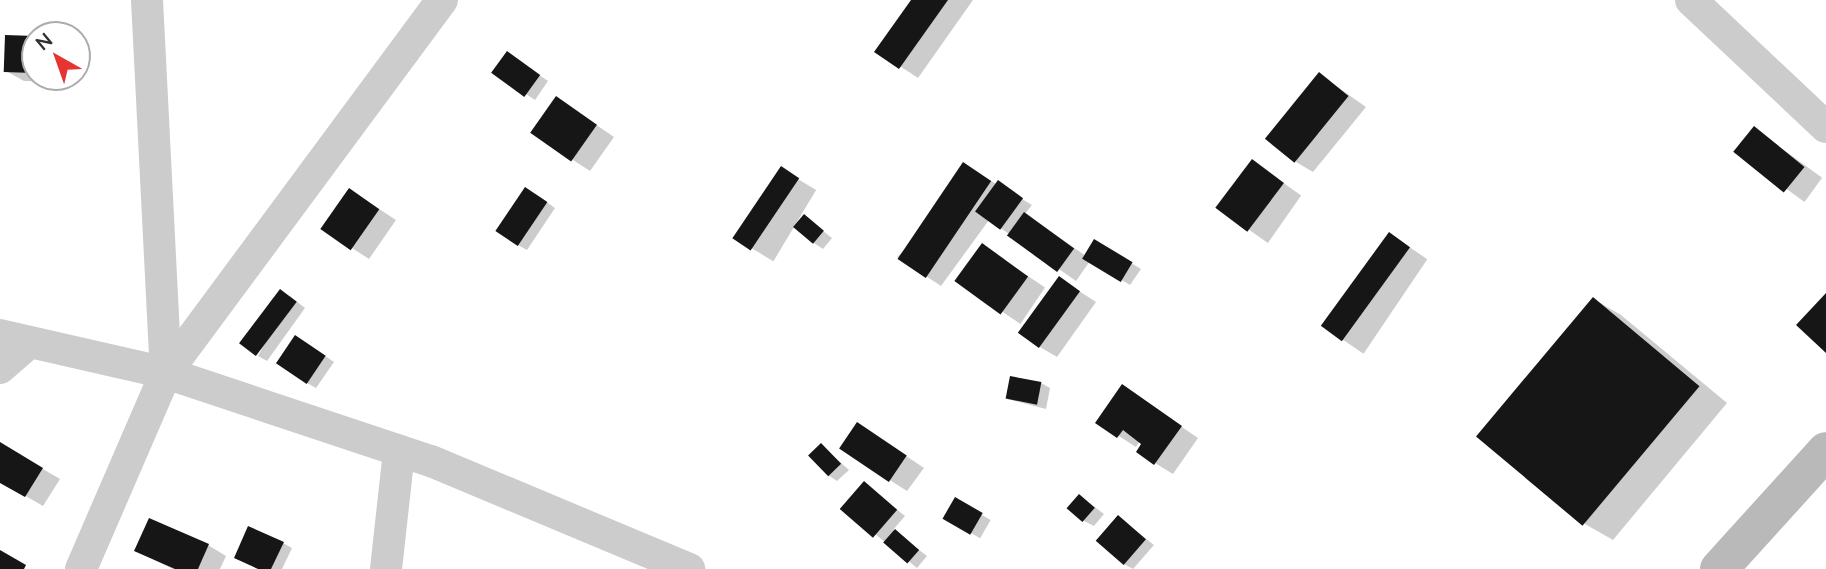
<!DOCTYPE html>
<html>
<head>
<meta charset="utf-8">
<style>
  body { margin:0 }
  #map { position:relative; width:1826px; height:569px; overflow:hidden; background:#fff; font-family:Lato,sans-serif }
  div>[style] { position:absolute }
  .shadow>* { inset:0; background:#0003; transform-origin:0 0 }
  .building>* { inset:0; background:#161616; transform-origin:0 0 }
  .street>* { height:32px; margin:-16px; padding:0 16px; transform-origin:16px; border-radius:16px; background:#ccc }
  .secondary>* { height:38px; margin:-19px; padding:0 19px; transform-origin:19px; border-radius:19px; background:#b9b9b9 }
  span { translate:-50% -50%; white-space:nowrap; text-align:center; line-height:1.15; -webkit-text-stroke:7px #fff; paint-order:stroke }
  .north { position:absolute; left:21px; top:21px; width:70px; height:70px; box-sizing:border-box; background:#fff; border:2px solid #acacac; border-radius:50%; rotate:320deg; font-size:19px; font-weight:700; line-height:28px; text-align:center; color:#2f2f2f }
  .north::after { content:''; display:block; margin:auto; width:24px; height:32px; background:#e53432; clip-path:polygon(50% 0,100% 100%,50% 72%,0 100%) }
</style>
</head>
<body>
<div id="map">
  <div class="shadow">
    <i style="clip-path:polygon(913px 0,973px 0,918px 78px,877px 51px)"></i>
    <i style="clip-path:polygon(35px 37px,35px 77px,65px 77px,65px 82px,24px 81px,6px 71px)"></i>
    <i style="clip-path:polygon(516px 59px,548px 81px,535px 100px,494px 73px)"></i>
    <i style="clip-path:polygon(1319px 74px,1366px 107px,1313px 172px,1296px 162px)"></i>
    <i style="clip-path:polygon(557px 98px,614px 137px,590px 171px,573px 160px)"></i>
    <i style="left:1755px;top:129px;width:83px;height:30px;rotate:36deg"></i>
    <i style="left:1252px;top:161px;width:60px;height:58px;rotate:35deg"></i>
    <i style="left:781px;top:169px;width:41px;height:83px;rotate:31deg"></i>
    <i style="clip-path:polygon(981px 175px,1032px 205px,1025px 214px,1086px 256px,1095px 241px,1141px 269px,1130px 285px,1090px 261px,1076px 281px,989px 220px,941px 286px,897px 257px)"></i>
    <i style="clip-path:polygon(350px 190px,396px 220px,369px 259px,352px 248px)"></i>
    <i style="clip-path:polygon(535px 194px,555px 208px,527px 250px,518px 245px)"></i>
    <i style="clip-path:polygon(804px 216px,832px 238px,823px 249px,814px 243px)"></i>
    <i style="left:1390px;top:234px;width:45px;height:114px;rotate:34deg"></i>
    <i style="left:982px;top:245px;width:76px;height:44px;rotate:34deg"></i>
    <i style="clip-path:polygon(1059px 278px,1096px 302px,1057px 357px,1040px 347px)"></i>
    <i style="clip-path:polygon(290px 296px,305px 308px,267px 361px,258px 356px)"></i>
    <i style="clip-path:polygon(1593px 299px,1621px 315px,1727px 403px,1613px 540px,1585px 524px)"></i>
    <i style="clip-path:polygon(305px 342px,334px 362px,316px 388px,307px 383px)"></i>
    <i style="clip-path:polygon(1041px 383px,1050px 388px,1046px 409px,1007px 399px)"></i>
    <i style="clip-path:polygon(1123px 387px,1198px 438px,1173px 474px,1155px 463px,1140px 441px,1136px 447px,1097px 422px)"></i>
    <i style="clip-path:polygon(875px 435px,924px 468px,907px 491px,841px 449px)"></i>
    <i style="clip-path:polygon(0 444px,60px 479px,43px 506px,0 481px)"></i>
    <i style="clip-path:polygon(821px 445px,849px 470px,837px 481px,828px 475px)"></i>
    <i style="clip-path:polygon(865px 484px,905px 516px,893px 530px,927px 556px,917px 568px,843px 508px)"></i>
    <i style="clip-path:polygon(1080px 496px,1104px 514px,1094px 526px,1084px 521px)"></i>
    <i style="left:956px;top:500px;width:40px;height:21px;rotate:30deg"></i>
    <i style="clip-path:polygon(1118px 517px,1154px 545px,1133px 569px,1124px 564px)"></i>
    <i style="clip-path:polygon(283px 543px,292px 548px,282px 569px,260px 569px)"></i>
    <i style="clip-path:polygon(208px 545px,226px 556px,220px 569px,173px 569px,136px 551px)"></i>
  </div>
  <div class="building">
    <i style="clip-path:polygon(911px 0,948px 0,899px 69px,874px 52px)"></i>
    <i style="left:5px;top:35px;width:30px;height:37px;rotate:2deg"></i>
    <i style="left:507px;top:51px;width:41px;height:27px;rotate:36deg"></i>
    <i style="left:1319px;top:72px;width:38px;height:86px;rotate:39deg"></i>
    <i style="left:556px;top:96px;width:50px;height:45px;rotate:35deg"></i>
    <i style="left:1754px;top:126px;width:65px;height:33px;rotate:39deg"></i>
    <i style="left:1252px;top:159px;width:40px;height:61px;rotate:37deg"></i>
    <i style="left:963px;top:162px;width:34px;height:117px;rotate:34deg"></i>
    <i style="left:781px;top:166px;width:22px;height:87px;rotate:34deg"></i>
    <i style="left:998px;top:180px;width:31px;height:39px;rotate:36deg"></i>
    <i style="left:525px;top:187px;width:27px;height:53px;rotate:34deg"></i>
    <i style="left:349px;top:188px;width:37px;height:50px;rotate:35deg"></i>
    <i style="left:1024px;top:212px;width:62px;height:29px;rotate:36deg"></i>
    <i style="left:804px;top:214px;width:26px;height:17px;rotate:40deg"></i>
    <i style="left:1389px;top:232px;width:26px;height:116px;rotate:36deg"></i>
    <i style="left:1094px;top:239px;width:45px;height:23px;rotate:31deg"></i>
    <i style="left:982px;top:243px;width:57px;height:47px;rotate:36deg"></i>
    <i style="left:1059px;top:276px;width:26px;height:70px;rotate:36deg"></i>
    <i style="left:280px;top:289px;width:21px;height:68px;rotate:37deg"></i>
    <i style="clip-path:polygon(1826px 293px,1826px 353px,1796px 325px)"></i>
    <i style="left:1593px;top:297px;width:139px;height:182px;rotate:40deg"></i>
    <i style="left:295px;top:335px;width:37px;height:34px;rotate:34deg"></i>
    <i style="left:1010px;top:376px;width:32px;height:23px;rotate:11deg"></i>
    <i style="clip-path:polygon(1122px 384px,1182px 426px,1154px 465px,1136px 452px,1141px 444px,1123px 430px,1117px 438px,1095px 423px)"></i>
    <i style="left:857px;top:422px;width:60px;height:32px;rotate:34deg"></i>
    <i style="clip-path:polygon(0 442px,43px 468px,25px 497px,0 483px)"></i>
    <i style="left:821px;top:443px;width:29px;height:18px;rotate:46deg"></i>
    <i style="left:864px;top:481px;width:44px;height:37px;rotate:41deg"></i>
    <i style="left:1079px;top:494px;width:21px;height:19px;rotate:41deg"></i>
    <i style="left:955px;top:497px;width:32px;height:25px;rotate:30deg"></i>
    <i style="left:1118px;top:515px;width:37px;height:34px;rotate:41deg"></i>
    <i style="clip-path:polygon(149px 518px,209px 544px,198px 569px,175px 569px,134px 551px)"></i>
    <i style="clip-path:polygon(248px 526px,284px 542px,271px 569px,258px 569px,234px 558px)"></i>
    <i style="left:895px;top:529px;width:32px;height:18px;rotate:41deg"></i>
    <i style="clip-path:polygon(0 550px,26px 565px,24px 569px,0 569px)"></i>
  </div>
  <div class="street">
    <i style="left:147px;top:0;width:373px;rotate:87.1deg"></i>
    <i style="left:1691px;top:0;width:185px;rotate:43.3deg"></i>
    <i style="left:0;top:335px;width:170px;rotate:12.9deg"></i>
    <i style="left:166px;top:373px;width:279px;rotate:18.4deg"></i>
    <i style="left:431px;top:461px;width:280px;rotate:22.7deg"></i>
    <i style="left:0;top:368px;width:37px;rotate:-41deg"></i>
    <i style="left:81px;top:569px;width:214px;rotate:-66.6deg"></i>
    <i style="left:166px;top:373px;width:464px;rotate:-53.5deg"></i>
    <i style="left:386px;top:569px;width:119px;rotate:-83.7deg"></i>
  </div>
  <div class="secondary">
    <i style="left:1719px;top:569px;width:159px;rotate:-47.8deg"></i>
  </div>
  <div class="north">N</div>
</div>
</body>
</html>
